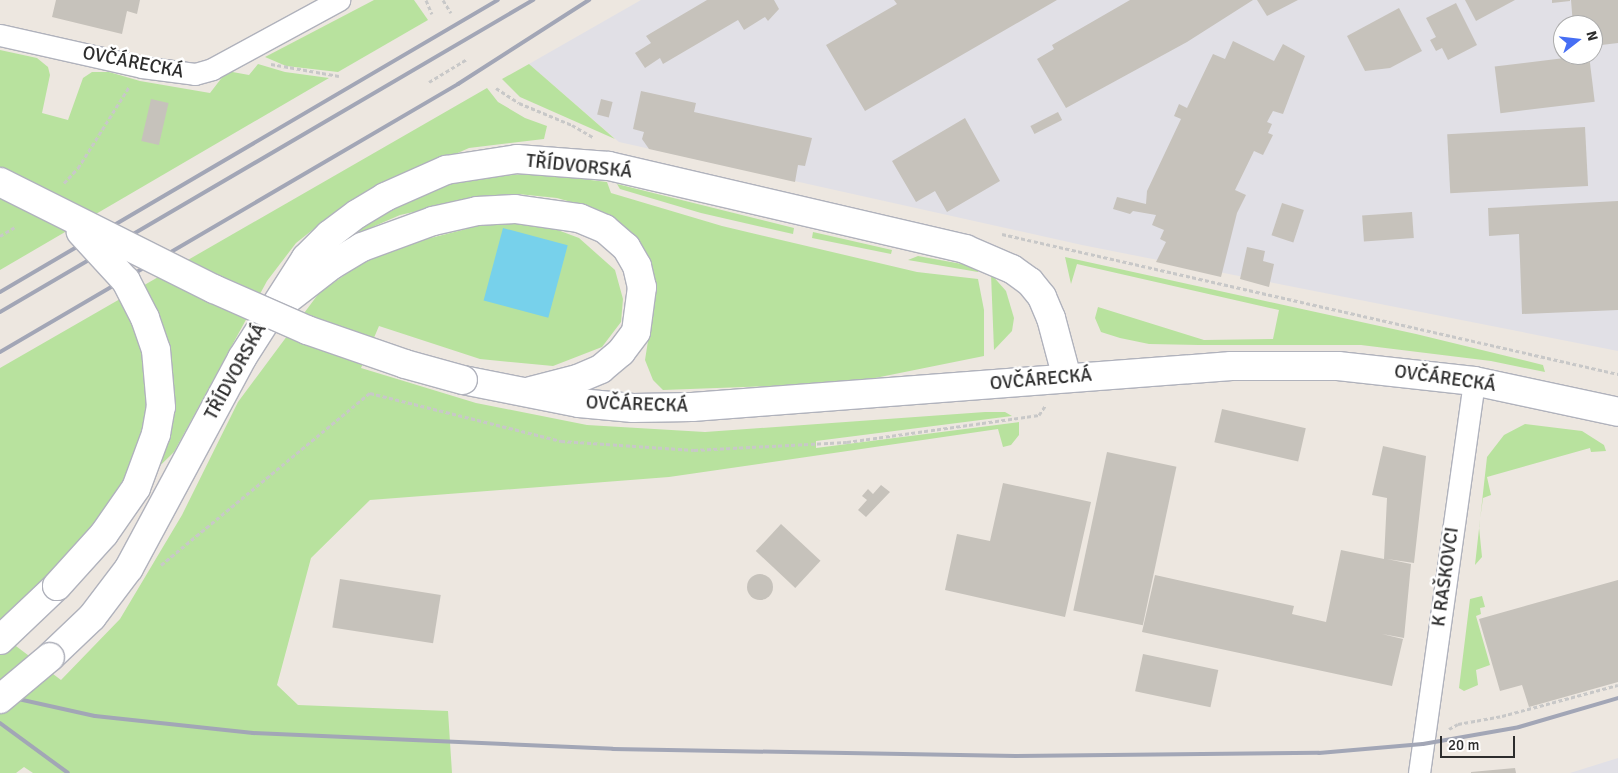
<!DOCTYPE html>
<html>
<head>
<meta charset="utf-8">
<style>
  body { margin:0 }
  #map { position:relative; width:1618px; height:773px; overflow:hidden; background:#ede7e0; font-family:Signika,sans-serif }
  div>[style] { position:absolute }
  .industrial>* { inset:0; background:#e1e0e6 }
  .green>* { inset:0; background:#b8e29e }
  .water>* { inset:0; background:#77d1eb; transform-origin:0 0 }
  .building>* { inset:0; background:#c6c2bb; transform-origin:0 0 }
  .round { border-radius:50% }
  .path>* { height:3px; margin-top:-1.5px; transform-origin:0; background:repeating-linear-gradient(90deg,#c8c8c8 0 4px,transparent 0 6.5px) }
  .roads { filter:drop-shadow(1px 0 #b0b2bc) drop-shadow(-1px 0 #b0b2bc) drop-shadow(0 1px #b0b2bc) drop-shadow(0 -1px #b0b2bc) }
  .minor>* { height:21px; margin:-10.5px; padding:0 10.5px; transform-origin:10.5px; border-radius:10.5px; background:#fff }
  .secondary>* { height:28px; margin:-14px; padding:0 14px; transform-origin:14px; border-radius:14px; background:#fff }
  .rail>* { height:4px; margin:-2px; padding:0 2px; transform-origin:2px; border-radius:2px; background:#a2a6b6 }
  .bridges { filter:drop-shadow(1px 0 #b0b2bc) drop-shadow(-1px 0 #b0b2bc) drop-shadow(0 1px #b0b2bc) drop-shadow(0 -1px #b0b2bc) }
  .secondary-bridge>* { height:28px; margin:-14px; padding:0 14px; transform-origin:14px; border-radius:14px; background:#fff }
  span { translate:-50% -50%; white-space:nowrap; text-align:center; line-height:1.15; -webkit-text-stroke:5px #fff; paint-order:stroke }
  .street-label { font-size:19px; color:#2d2d2d }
  .north { position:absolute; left:1553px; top:15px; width:50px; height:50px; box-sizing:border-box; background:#fff; border:1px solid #ababab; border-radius:50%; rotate:74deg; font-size:14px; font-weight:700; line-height:20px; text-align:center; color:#2d2d2d }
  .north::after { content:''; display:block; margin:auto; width:18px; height:22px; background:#466ef4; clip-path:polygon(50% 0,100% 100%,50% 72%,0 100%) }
  .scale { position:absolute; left:1440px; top:736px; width:75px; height:22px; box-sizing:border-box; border:2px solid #2d2d2d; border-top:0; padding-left:6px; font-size:15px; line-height:18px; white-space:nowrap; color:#2d2d2d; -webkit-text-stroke:4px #fff; paint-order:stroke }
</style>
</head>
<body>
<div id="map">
  <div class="industrial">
    <i style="clip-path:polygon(evenodd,641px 0,1618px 0,1618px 351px,1082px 245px,619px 142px,529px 64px,641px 0,1563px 25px,1593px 25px,1593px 55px,1563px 55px,1563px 25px)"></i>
    <i style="clip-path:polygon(1618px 758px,1618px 773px,1570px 773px)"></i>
  </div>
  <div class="green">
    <i style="clip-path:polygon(374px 0,414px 0,428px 20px,338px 72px,286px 66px,265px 57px)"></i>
    <i style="clip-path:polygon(0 50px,37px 58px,48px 67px,50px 75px,42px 113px,68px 120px,83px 78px,92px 72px,109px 72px,140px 81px,210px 93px,227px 71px,249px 75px,258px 64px,285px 72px,329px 78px,0 270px)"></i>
    <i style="clip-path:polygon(529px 64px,615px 139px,520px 97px,502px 79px)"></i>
    <i style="clip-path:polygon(487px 88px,498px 102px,525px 118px,547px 126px,544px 139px,469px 148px,349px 201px,296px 243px,267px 281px,174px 452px,0 622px,0 368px)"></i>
    <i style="clip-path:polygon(532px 173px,607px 182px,611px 193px,722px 226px,917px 272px,978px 279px,984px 310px,984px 356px,875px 378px,820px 384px,663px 390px,653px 380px,645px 360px,656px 290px,647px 258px,631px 232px,599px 210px,557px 198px,518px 194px,477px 198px,400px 215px,345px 239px,392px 206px,456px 181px)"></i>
    <i style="clip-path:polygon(617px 184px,794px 228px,793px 234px,701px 213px,620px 189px)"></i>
    <i style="clip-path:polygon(516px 222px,547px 226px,579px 238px,615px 270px,623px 299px,621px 322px,602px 347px,553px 366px,480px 359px,379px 326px,361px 368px,476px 403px,587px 425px,705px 432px,985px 412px,1005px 412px,1012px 416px,816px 441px,816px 448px,1019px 422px,1019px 435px,1011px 445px,1003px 447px,998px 429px,669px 477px,370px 500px,311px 558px,277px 685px,298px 705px,448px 711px,452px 773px,33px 773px,24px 767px,16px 773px,0 773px,0 634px,61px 680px,120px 619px,182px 515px,238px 402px,319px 293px,366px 260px,399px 246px,486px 224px)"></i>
    <i style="clip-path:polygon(813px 232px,892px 250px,891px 254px,812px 238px)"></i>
    <i style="clip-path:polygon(918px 256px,973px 266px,978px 268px,978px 272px,908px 260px)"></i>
    <i style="clip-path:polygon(1065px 257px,1416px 334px,1543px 365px,1545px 372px,1491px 361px,1361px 345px,1199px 345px,1149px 344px,1120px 338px,1101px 332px,1095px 318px,1098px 307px,1204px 340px,1273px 339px,1279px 310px,1077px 264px,1071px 284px)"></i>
    <i style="clip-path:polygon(991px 274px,1006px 291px,1014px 318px,1012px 331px,994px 350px)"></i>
    <i style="clip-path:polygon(1525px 424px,1582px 431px,1604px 445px,1606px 451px,1591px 452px,1590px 448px,1487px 477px,1491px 495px,1483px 498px,1479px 527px,1482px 557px,1475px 565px,1487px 457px,1504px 435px)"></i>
    <i style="clip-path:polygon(1482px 596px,1485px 607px,1480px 608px,1481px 614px,1476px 616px,1490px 665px,1476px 670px,1478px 685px,1464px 691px,1459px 688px,1470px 599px)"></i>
  </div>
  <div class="water">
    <i style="left:503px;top:228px;width:67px;height:75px;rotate:15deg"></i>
  </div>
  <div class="building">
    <i style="clip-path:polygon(56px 0,140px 0,137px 14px,127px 11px,122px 34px,52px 17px)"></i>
    <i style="clip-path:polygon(707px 0,774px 0,779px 9px,768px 21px,765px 17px,744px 30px,738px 20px,663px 64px,660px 58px,645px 68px,635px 53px,651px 43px,646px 36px)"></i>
    <i style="clip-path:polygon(894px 0,1057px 0,865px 111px,826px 45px,897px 4px)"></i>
    <i style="clip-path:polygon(1130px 0,1253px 0,1187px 42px,1066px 108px,1037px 59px,1054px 49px,1052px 45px)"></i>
    <i style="clip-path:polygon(1257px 0,1298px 0,1267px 16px)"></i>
    <i style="clip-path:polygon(1465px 0,1515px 0,1476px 21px)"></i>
    <i style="clip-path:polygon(1552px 0,1570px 0,1570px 1px,1552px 3px)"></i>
    <i style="clip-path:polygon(1571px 0,1618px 0,1618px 43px,1593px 46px,1593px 25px,1573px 25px)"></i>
    <i style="clip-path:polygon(1456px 3px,1477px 45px,1448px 60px,1442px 48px,1436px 51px,1430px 40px,1436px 37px,1426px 18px)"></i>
    <i style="clip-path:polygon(1399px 8px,1422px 51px,1390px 68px,1365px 71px,1347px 36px)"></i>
    <i style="clip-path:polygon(1233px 41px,1274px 61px,1283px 44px,1305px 56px,1283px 114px,1273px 111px,1267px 122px,1272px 124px,1268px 133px,1273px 135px,1263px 155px,1254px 151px,1235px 190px,1246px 195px,1237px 213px,1221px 277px,1156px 262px,1166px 242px,1160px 239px,1164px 230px,1152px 225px,1156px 215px,1133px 211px,1130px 214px,1113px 209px,1117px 197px,1146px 204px,1147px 191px,1181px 119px,1174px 116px,1179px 104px,1187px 108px,1213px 54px,1225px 59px)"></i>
    <i style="left:1589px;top:55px;width:47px;height:95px;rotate:83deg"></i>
    <i style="clip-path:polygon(641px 91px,696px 103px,694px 112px,812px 138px,805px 166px,798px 165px,795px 182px,649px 149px,642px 139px,644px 132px,633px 129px)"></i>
    <i style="left:151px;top:99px;width:18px;height:43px;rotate:13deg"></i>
    <i style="left:601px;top:99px;width:12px;height:16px;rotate:14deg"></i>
    <i style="left:1058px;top:112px;width:9px;height:31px;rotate:63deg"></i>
    <i style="clip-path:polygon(965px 118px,1000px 181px,947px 212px,935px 191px,916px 202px,892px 161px)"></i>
    <i style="left:1585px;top:127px;width:59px;height:138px;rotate:87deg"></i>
    <i style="clip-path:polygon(1618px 201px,1618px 310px,1522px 314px,1519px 234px,1489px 236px,1488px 208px)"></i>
    <i style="left:1282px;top:203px;width:23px;height:34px;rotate:18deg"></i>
    <i style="left:1412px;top:212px;width:26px;height:50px;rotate:86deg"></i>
    <i style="clip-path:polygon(1247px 247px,1265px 251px,1263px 261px,1274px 264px,1269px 287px,1240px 279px)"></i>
    <i style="left:1222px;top:409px;width:86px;height:34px;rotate:13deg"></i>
    <i style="clip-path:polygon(1383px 446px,1426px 456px,1414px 563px,1387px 559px,1411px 564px,1404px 638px,1382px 634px,1403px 639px,1392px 686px,1142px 632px,1155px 575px,1294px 606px,1292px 614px,1326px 622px,1341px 550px,1384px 559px,1387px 498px,1372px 495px)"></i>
    <i style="left:1107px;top:452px;width:71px;height:162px;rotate:12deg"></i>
    <i style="clip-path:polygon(1003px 483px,1091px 502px,1065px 617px,945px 590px,957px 534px,990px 541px)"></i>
    <i style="clip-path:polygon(881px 485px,890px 492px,866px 517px,858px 510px,867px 500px,862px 496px,868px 489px,873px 494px)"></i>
    <i style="left:781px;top:524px;width:54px;height:37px;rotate:43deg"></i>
    <i class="round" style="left:747px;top:574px;width:26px;height:26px"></i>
    <i style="left:340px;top:579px;width:102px;height:49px;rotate:9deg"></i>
    <i style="clip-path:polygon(1618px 580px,1618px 682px,1529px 707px,1522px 685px,1500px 691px,1479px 619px)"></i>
    <i style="left:1143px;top:654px;width:77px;height:38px;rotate:12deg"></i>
    <i style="clip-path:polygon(1515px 768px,1516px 773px,1471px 773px,1471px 772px)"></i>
  </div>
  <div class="path">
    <i style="left:426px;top:0;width:15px;rotate:67deg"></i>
    <i style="left:443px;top:0;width:15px;rotate:58deg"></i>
    <i style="left:271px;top:64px;width:69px;rotate:10deg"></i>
    <i style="left:429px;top:82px;width:44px;rotate:-31.2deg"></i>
    <i style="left:496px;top:88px;width:27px;rotate:33deg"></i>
    <i style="left:519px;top:103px;width:57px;rotate:22.5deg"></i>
    <i style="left:572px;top:125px;width:24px;rotate:30deg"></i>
    <i style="left:64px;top:183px;width:21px;rotate:-47deg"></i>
    <i style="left:78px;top:168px;width:96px;rotate:-57.8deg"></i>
    <i style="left:1002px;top:234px;width:632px;rotate:12.8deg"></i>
    <i style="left:0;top:236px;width:17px;rotate:-31deg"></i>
    <i style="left:161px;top:565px;width:271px;rotate:-39.5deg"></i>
    <i style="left:370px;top:393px;width:197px;rotate:14.1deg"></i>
    <i style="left:561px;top:441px;width:133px;rotate:3.9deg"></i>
    <i style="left:694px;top:450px;width:153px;rotate:-3deg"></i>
    <i style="left:847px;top:442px;width:194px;rotate:-8deg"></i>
    <i style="left:1039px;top:415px;width:11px;rotate:-56deg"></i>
    <i style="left:1449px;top:729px;width:10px;rotate:-29deg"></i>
    <i style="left:1458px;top:724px;width:45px;rotate:-10.3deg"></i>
    <i style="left:1502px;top:716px;width:120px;rotate:-15deg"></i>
  </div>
  <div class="roads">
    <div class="minor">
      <i style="left:0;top:35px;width:146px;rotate:12.7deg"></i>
      <i style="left:142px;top:67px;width:53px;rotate:7.5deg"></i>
      <i style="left:195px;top:74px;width:18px;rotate:-16deg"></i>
      <i style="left:212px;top:69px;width:145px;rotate:-28.5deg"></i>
      <i style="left:1419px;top:773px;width:396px;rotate:-82deg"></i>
    </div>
    <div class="secondary">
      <i style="left:288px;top:299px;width:56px;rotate:-37.7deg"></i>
      <i style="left:332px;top:265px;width:35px;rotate:-31deg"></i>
      <i style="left:362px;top:247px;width:76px;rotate:-20.1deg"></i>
      <i style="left:433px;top:221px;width:45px;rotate:-12.8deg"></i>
      <i style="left:477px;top:211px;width:38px;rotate:-3deg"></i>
      <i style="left:515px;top:209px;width:65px;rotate:8deg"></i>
      <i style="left:579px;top:218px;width:28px;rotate:23deg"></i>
      <i style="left:605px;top:229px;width:28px;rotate:41deg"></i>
      <i style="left:626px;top:247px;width:22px;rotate:60deg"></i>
      <i style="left:637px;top:266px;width:22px;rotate:77deg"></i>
      <i style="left:642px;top:287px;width:45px;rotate:97.6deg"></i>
      <i style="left:636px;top:332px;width:25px;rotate:127deg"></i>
      <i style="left:621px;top:352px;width:26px;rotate:140deg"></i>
      <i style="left:601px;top:369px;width:26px;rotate:157deg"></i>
      <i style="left:577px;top:379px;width:48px;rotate:165.4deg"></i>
      <i style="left:463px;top:380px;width:118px;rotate:11.2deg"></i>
      <i style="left:579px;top:403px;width:54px;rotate:5.3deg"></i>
      <i style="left:633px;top:408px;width:59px;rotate:-1deg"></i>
      <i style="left:692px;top:407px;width:541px;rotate:-4.35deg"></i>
      <i style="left:1231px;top:366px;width:107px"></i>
      <i style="left:1338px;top:366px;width:137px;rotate:6.3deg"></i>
      <i style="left:1474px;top:381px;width:147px;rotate:12.1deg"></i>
      <i style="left:0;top:640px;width:79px;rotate:-43.5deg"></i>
      <i style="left:50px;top:657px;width:58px;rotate:-43.6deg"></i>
      <i style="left:92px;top:617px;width:61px;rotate:-52.9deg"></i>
      <i style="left:129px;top:568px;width:238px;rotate:-61.7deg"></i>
      <i style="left:242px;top:358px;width:119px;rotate:-57.4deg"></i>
      <i style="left:306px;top:258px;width:33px;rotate:-45deg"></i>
      <i style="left:329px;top:235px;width:35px;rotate:-37deg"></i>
      <i style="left:357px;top:214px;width:33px;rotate:-31deg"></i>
      <i style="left:385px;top:197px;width:67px;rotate:-23.9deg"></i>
      <i style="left:446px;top:170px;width:72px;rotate:-8.8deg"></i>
      <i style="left:517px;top:159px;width:92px;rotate:4.4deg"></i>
      <i style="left:609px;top:166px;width:366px;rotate:13.1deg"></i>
      <i style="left:965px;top:249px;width:51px;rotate:23.1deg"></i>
      <i style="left:1012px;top:269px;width:22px;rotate:36deg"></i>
      <i style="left:1030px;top:282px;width:19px;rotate:51deg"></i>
      <i style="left:1042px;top:297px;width:23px;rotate:67deg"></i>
      <i style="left:1051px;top:318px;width:62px;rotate:75.1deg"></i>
    </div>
  </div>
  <div class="rail">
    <i style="left:0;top:292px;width:577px;rotate:-30.39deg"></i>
    <i style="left:0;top:312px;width:618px;rotate:-30.34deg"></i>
    <i style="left:0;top:352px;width:531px;rotate:-30.33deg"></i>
    <i style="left:458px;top:84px;width:156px;rotate:-32.7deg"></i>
    <i style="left:0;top:695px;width:97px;rotate:12.5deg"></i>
    <i style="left:95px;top:716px;width:159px;rotate:6.1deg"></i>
    <i style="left:253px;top:733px;width:360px;rotate:2.5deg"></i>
    <i style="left:613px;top:749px;width:403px;rotate:1deg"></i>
    <i style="left:1016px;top:756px;width:303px;rotate:-0.6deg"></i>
    <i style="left:1319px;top:753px;width:104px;rotate:-4.9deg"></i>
    <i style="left:1423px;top:744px;width:97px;rotate:-10deg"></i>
    <i style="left:1519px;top:727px;width:103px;rotate:-16.3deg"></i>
    <i style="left:0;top:723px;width:84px;rotate:36.3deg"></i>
  </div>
  <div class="bridges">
    <div class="secondary-bridge">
      <i style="left:0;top:182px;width:239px;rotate:26.6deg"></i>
      <i style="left:214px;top:289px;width:102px;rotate:23.8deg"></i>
      <i style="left:307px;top:330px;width:104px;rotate:19.1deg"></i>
      <i style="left:405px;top:364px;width:60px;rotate:15.4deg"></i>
      <i style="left:57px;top:586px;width:70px;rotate:-47.9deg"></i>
      <i style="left:104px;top:534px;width:56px;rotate:-55.2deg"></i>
      <i style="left:136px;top:488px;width:58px;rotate:-69.7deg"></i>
      <i style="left:156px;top:434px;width:27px;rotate:-80deg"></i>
      <i style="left:161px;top:407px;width:57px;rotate:-95deg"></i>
      <i style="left:156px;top:350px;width:34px;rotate:-109deg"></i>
      <i style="left:145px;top:318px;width:42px;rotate:-117.2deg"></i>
      <i style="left:126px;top:281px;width:67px;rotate:-132.6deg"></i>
      <i style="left:0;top:699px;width:65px;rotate:-40deg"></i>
    </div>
  </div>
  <div class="street-label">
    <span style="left:133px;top:63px;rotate:11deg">OVČÁRECKÁ</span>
    <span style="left:579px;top:167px;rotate:6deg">TŘÍDVORSKÁ</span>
    <span style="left:236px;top:372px;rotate:-61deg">TŘÍDVORSKÁ</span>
    <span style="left:1445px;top:379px;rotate:8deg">OVČÁRECKÁ</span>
    <span style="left:1041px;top:380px;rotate:-5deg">OVČÁRECKÁ</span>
    <span style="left:637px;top:405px;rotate:2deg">OVČÁRECKÁ</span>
    <span style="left:1446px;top:577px;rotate:-82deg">K RAŠKOVCI</span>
  </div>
  <div class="north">N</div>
  <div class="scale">20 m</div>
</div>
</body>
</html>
